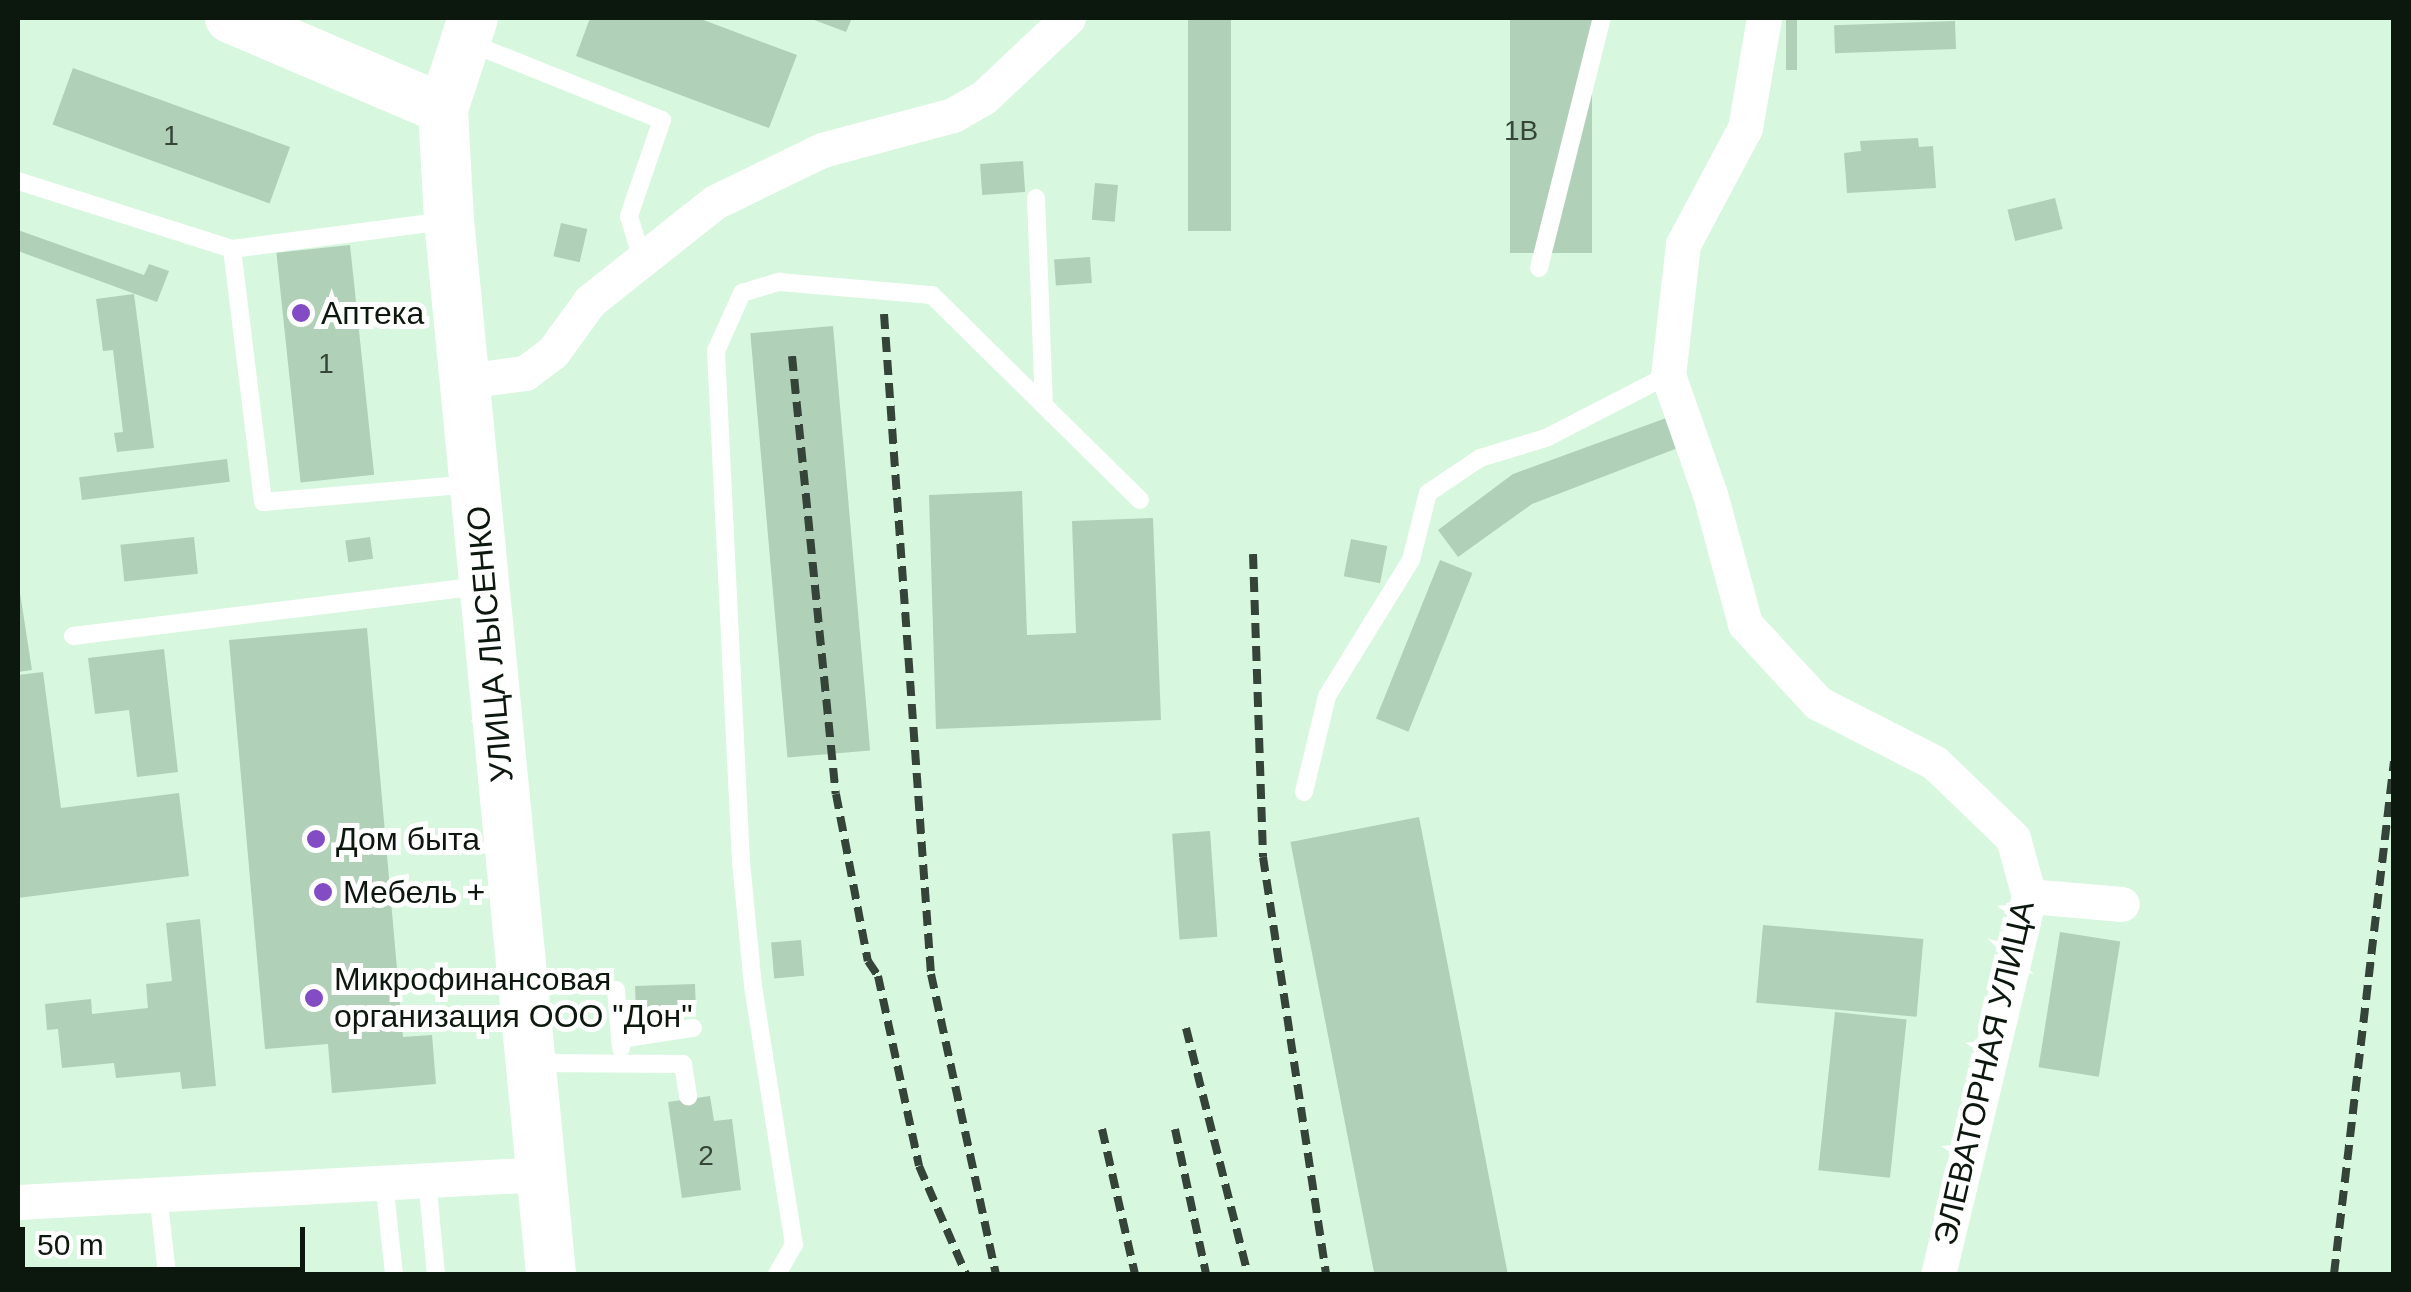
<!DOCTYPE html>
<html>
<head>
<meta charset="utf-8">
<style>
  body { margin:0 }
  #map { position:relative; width:2411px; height:1292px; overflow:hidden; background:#d7f7de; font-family:Helvetica,sans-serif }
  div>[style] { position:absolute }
  .building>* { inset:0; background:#b1d0b8; transform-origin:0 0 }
  .service>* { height:18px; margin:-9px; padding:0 9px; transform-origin:9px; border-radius:9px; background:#fff }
  .minor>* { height:35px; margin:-17.5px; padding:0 17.5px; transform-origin:17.5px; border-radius:17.5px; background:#fff }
  .secondary>* { height:50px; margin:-25px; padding:0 25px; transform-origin:25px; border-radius:25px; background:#fff }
  .rail>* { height:8px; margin-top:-4px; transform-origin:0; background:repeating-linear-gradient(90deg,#354438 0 15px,transparent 0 23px) }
  .dots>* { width:28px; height:28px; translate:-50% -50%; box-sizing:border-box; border:5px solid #fff; border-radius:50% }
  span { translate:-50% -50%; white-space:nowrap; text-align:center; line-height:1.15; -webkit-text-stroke:10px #fff; paint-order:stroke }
  .number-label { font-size:28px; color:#354538 }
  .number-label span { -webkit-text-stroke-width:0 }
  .poi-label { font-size:32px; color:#0c170e }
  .left { translate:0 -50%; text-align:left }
  .street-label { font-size:32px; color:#0c170e }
  .frame { position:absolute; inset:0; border:20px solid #0c170e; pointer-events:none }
  .scale { position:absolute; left:20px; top:1227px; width:285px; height:45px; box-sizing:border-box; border:5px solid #0c170e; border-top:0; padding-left:12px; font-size:30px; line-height:35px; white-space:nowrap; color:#0c170e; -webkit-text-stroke:8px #fff; paint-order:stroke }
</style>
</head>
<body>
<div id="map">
  <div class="building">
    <i style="clip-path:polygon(590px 18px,698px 18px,797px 55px,769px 128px,576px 56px)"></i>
    <i style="clip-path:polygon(809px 18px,852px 18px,846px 32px)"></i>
    <i style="left:1188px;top:18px;width:43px;height:213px"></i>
    <i style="left:1510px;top:18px;width:82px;height:235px"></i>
    <i style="left:1786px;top:18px;width:11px;height:52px"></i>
    <i style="left:1955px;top:21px;width:28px;height:121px;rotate:88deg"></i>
    <i style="left:73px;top:68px;width:231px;height:60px;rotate:20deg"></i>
    <i style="clip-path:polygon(1918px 138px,1919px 147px,1933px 146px,1936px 188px,1847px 193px,1844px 153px,1861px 151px,1860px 141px)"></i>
    <i style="left:1023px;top:161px;width:31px;height:43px;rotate:86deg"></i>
    <i style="left:1095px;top:183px;width:23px;height:37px;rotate:5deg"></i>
    <i style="left:2055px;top:198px;width:32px;height:49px;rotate:76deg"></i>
    <i style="left:561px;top:223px;width:27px;height:34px;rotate:13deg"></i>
    <i style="clip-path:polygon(18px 230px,144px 275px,149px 264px,169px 271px,157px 302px,18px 251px)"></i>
    <i style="left:350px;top:245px;width:231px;height:74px;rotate:84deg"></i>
    <i style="left:1090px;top:257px;width:26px;height:36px;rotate:86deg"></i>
    <i style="clip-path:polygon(134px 294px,154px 448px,117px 452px,114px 433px,123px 432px,113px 350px,103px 351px,96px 299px)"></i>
    <i style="left:833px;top:326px;width:426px;height:83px;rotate:85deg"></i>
    <i style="clip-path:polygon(1669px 417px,1683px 446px,1532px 504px,1458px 557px,1438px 530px,1513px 474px)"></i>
    <i style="left:227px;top:459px;width:23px;height:149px;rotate:83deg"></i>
    <i style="clip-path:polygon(1022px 491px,1027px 635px,1076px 633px,1072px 521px,1153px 518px,1161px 720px,936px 729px,929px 495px)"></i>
    <i style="left:194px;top:537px;width:37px;height:74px;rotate:84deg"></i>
    <i style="left:370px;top:537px;width:22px;height:25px;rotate:82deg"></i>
    <i style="left:1351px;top:539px;width:37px;height:38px;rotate:11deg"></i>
    <i style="left:1440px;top:560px;width:35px;height:171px;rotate:22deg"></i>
    <i style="clip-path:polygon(18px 580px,32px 670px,18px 672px)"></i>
    <i style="clip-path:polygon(367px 628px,403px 1037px,432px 1035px,436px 1084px,332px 1093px,328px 1044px,265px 1049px,229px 640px)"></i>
    <i style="clip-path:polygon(164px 649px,178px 772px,137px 777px,129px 710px,95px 714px,88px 658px)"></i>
    <i style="clip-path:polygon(43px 672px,61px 808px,179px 793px,189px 876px,18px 898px,18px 675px)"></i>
    <i style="left:1419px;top:817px;width:465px;height:131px;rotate:79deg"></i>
    <i style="left:1210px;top:831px;width:106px;height:38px;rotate:86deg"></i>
    <i style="clip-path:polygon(200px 919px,216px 1086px,182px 1089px,180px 1072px,116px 1078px,114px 1063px,62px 1068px,58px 1029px,47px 1030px,45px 1004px,91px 999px,92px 1014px,148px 1008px,146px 984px,172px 981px,166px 923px)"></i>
    <i style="left:1763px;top:925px;width:161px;height:78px;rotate:5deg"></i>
    <i style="left:2060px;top:932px;width:61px;height:137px;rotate:9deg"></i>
    <i style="left:801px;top:940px;width:36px;height:30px;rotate:85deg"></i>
    <i style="left:695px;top:984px;width:28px;height:60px;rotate:88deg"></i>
    <i style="left:1835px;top:1012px;width:72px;height:159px;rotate:6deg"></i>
    <i style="clip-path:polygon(710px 1096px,714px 1121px,732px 1119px,741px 1190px,682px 1198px,668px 1102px)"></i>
  </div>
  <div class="service">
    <i style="left:470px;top:43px;width:207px;rotate:21.9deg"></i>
    <i style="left:662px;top:120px;width:102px;rotate:109deg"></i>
    <i style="left:629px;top:216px;width:46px;rotate:73.5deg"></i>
    <i style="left:18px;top:181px;width:225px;rotate:17.6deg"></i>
    <i style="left:232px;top:249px;width:214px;rotate:-7.5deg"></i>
    <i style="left:1036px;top:198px;width:207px;rotate:87.8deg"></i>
    <i style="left:232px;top:249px;width:255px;rotate:83deg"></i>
    <i style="left:263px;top:502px;width:210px;rotate:-4.9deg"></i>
    <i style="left:1539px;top:268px;width:258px;rotate:-75.9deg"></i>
    <i style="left:73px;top:636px;width:412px;rotate:-7deg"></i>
    <i style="left:1304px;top:792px;width:99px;rotate:-76.5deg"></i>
    <i style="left:1327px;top:696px;width:160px;rotate:-58.3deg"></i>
    <i style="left:1411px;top:560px;width:69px;rotate:-75.8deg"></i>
    <i style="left:1428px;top:493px;width:63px;rotate:-33.9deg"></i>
    <i style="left:1480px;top:458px;width:69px;rotate:-16.9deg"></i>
    <i style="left:1546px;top:438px;width:137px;rotate:-27.3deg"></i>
    <i style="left:616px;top:990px;width:58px;rotate:85.1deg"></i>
    <i style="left:620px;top:1039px;width:74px;rotate:-8.6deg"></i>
    <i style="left:536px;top:1063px;width:147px;rotate:0.4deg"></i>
    <i style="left:683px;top:1064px;width:33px;rotate:81deg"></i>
    <i style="left:427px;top:1179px;width:95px;rotate:84.6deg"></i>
    <i style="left:384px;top:1182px;width:93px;rotate:83.8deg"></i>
    <i style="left:158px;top:1194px;width:81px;rotate:83.6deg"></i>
    <i style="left:777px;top:1274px;width:34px;rotate:-60deg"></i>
    <i style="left:794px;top:1245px;width:262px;rotate:-99deg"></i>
    <i style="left:753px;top:986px;width:125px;rotate:-95.5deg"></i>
    <i style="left:741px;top:862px;width:512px;rotate:-92.8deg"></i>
    <i style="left:716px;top:351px;width:64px;rotate:-65.9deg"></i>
    <i style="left:742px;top:293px;width:39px;rotate:-17deg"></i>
    <i style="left:779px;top:282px;width:154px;rotate:4.9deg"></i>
    <i style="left:932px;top:295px;width:292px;rotate:44.6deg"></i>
  </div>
  <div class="minor">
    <i style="left:1764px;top:18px;width:112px;rotate:99.8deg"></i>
    <i style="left:1745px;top:128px;width:132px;rotate:118.1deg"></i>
    <i style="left:1683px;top:244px;width:132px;rotate:96.5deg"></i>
    <i style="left:1668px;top:375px;width:126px;rotate:70.6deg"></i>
    <i style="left:1710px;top:494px;width:135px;rotate:74.9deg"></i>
    <i style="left:1745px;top:624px;width:108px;rotate:47.3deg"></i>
    <i style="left:1818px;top:703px;width:131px;rotate:27.1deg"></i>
    <i style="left:1935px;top:763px;width:108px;rotate:43.9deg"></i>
    <i style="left:2013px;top:838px;width:60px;rotate:74.6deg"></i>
    <i style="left:2029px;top:896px;width:389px;rotate:103.5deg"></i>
    <i style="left:464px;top:381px;width:62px;rotate:-7.5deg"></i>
    <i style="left:525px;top:373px;width:35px;rotate:-37deg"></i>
    <i style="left:553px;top:352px;width:63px;rotate:-54deg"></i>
    <i style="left:590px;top:301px;width:159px;rotate:-38.4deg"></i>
    <i style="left:715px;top:202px;width:119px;rotate:-25.9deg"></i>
    <i style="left:822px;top:150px;width:136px;rotate:-15deg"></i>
    <i style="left:953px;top:115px;width:34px;rotate:-30deg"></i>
    <i style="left:983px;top:98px;width:117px;rotate:-43.3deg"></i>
    <i style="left:2029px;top:896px;width:93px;rotate:4.9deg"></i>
    <i style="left:18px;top:1202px;width:526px;rotate:-3.05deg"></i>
  </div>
  <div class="secondary">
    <i style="left:230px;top:18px;width:232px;rotate:23.1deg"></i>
    <i style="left:473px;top:18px;width:96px;rotate:108.2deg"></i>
    <i style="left:443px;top:109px;width:111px;rotate:86.9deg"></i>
    <i style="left:449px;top:220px;width:1059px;rotate:84.47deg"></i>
  </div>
  <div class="rail">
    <i style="left:884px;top:314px;width:662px;rotate:85.93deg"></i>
    <i style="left:931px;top:974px;width:307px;rotate:77.8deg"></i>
    <i style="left:792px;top:356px;width:440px;rotate:84.3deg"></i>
    <i style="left:836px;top:794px;width:170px;rotate:79.2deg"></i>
    <i style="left:868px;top:961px;width:18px;rotate:56deg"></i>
    <i style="left:878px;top:976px;width:194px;rotate:77.8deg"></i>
    <i style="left:919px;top:1166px;width:118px;rotate:66.5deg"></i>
    <i style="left:1253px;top:554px;width:303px;rotate:88.1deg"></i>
    <i style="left:1263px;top:857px;width:422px;rotate:81.4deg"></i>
    <i style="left:1186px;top:1028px;width:254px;rotate:75.9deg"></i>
    <i style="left:1102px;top:1129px;width:149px;rotate:77.2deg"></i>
    <i style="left:1175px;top:1129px;width:148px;rotate:77.9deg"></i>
    <i style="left:2334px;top:1274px;width:516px;rotate:-83.33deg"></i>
  </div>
  <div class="dots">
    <i style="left:301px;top:313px;background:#834cc4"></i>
    <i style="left:316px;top:839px;background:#834cc4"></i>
    <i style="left:323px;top:892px;background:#834cc4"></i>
    <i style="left:314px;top:998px;background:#834cc4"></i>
  </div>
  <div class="number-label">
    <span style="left:1521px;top:131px">1В</span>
    <span style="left:171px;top:136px">1</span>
    <span style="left:326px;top:364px">1</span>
    <span style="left:706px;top:1156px">2</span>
  </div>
  <div class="poi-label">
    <span class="left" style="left:321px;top:313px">Аптека</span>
    <span class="left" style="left:336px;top:839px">Дом быта</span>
    <span class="left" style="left:343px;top:892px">Мебель +</span>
    <span class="left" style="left:334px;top:998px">Микрофинансовая<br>организация ООО "Дон"</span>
  </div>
  <div class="street-label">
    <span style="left:490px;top:644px;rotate:-95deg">УЛИЦА ЛЫСЕНКО</span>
    <span style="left:1984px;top:1073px;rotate:-77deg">ЭЛЕВАТОРНАЯ УЛИЦА</span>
  </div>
  <div class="frame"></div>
  <div class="scale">50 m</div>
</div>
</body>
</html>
